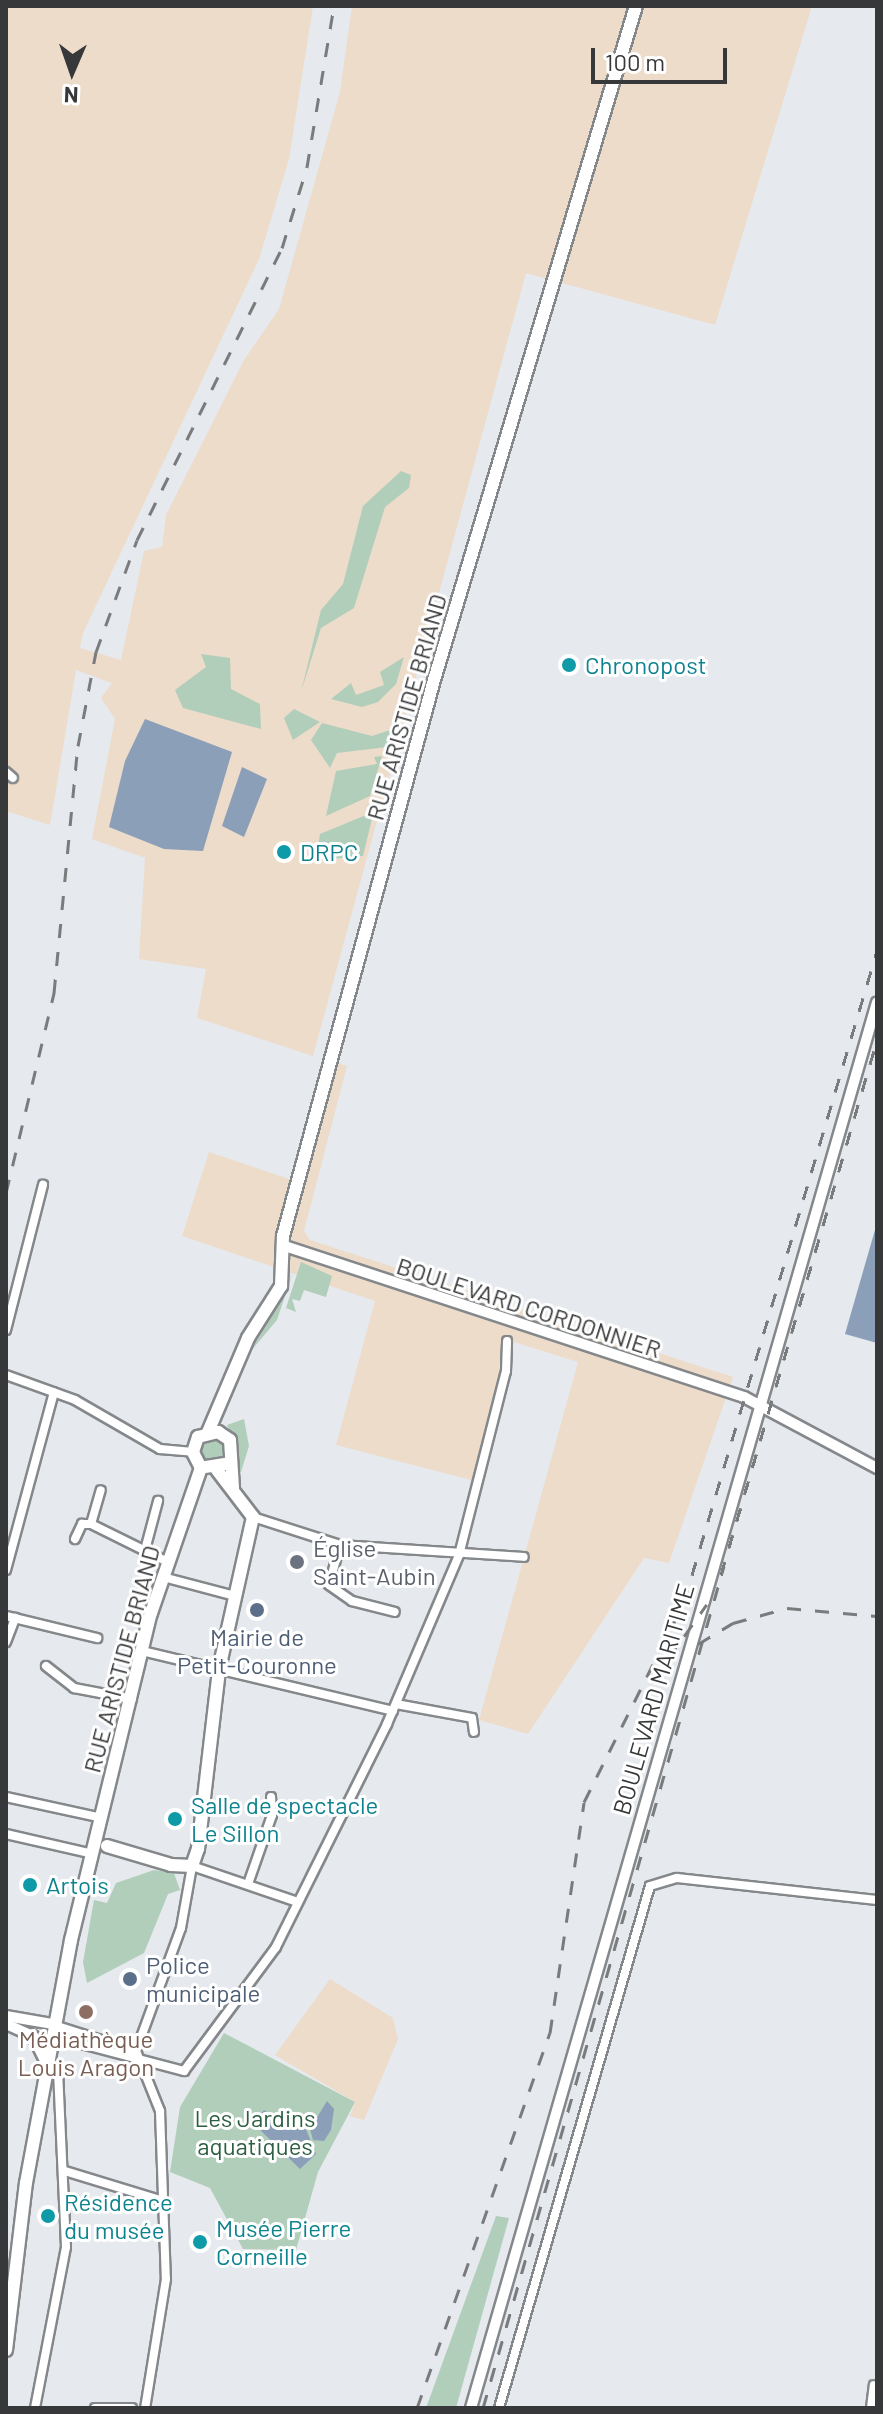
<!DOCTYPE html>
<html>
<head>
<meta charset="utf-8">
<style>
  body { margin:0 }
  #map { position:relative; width:883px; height:2414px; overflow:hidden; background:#e6e9ed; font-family:Barlow,sans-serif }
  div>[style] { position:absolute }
  .industrial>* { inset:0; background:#eddcca }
  .green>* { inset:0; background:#b1cebb }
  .round { border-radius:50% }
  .water>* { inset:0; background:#8b9fb8 }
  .roads { filter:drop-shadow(2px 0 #85888b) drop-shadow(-2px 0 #85888b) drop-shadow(0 2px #85888b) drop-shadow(0 -2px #85888b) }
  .minor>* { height:8px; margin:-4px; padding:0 4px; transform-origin:4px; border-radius:4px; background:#fff }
  .tertiary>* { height:10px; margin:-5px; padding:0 5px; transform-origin:5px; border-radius:5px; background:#fff }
  .secondary>* { height:12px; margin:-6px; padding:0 6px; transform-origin:6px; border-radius:6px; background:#fff }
  .rail>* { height:3px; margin-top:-1.5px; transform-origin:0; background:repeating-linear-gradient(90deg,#797b7d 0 14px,transparent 0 28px) }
  .dots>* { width:22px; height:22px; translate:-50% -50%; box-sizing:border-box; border:4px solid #fff; border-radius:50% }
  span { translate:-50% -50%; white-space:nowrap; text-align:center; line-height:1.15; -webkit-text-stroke:6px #fff; paint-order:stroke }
  .culture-label { font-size:24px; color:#0d838f }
  .left { translate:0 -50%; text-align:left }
  .street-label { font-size:24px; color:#373839 }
  .worship-label { font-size:24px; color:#5b616d }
  .service-label { font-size:24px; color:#4e5e75 }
  .education-label { font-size:24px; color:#785e54 }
  .park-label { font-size:24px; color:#2d5f42 }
  .frame { position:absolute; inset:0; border:8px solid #373839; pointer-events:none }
  .north { position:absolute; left:32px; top:32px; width:80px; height:80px; -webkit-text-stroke:6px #fff; paint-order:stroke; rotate:182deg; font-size:22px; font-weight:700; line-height:32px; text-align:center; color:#373839 }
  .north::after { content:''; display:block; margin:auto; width:28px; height:36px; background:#373839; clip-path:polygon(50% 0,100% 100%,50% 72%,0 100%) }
  .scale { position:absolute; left:591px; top:48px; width:136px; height:36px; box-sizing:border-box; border:4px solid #373839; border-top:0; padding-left:10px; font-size:24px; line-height:28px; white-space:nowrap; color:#373839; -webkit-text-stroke:6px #fff; paint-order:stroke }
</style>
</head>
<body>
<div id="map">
  <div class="industrial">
    <i style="clip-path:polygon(6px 6px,313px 6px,289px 159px,259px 259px,83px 633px,80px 648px,121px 660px,144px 551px,162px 547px,166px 515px,244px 360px,279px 309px,340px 92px,352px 6px,812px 6px,715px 325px,526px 273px,313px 1056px,197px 1018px,206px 969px,139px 959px,145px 858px,92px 839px,115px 719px,101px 698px,112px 683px,76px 670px,50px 825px,6px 811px)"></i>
    <i style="clip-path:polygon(323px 1059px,347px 1066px,304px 1231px,310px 1240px,733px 1377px,669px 1563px,644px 1558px,528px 1734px,479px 1720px,578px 1362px,514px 1342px,475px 1481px,336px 1445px,375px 1301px,182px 1236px,209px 1152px,295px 1181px)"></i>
    <i style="clip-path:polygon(330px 1979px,393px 2018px,398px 2039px,364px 2120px,350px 2116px,355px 2102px,275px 2055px)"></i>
  </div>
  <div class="green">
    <i style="clip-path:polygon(401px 471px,411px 475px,409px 488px,385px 507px,354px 608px,321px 628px,301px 692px,321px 610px,343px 584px,363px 506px)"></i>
    <i style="clip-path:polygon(201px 654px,230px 658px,231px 689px,260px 704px,261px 729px,183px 708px,175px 690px,206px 667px)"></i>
    <i style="clip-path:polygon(404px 657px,396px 684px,378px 702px,362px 707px,331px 699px,351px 683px,356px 695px,384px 685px,380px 672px)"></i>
    <i style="clip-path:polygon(294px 709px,320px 722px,293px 740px,284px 718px)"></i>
    <i style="clip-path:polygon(322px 723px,372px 736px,393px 729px,387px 747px,337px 753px,330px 768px,311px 740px)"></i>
    <i style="clip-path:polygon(382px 756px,370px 796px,326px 816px,336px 771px,377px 764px,374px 757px)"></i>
    <i style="clip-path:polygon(377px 798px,363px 856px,330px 859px,318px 847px,320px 834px,371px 813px,367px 806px)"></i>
    <i style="clip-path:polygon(301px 1262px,332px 1276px,326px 1297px,304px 1290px,300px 1301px,292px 1299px,296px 1312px,286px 1308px)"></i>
    <i style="clip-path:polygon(296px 1263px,277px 1320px,250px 1352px,284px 1297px)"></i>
    <i style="clip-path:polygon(244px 1419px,249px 1446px,241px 1472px,234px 1473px,238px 1450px,227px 1425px)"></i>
    <i class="round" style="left:199px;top:1437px;width:28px;height:28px"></i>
    <i style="clip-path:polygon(154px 1870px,174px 1873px,180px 1890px,168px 1894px,144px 1953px,87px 1983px,83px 1962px,94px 1900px,107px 1903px,116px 1883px)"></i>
    <i style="clip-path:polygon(224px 2033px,355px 2102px,318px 2172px,296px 2250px,243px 2249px,210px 2188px,170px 2172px,180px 2107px)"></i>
    <i style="clip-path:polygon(496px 2216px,509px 2218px,456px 2408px,426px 2408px)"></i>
  </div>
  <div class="water">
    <i style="clip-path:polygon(145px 719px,232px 752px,203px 851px,164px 849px,109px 827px,125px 761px)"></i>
    <i style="clip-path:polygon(242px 767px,267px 779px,244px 837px,222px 826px)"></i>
    <i style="clip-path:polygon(877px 1223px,877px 1343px,845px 1334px)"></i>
    <i style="clip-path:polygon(327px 2101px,334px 2109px,331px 2130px,324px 2141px,313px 2140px,310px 2129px)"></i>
    <i style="clip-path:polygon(264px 2110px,281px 2122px,301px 2117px,316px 2154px,300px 2169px,253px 2123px)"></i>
  </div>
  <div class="roads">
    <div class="minor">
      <i style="left:6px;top:772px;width:9px;rotate:41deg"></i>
      <i style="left:6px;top:1330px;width:150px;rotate:-75.7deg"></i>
      <i style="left:6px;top:1375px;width:73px;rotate:19.9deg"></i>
      <i style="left:75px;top:1400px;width:98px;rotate:30deg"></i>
      <i style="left:160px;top:1449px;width:33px;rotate:5deg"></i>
      <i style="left:253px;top:1517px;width:91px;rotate:17.8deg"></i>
      <i style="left:340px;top:1545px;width:184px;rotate:3.7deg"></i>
      <i style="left:91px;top:1524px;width:35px;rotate:-74deg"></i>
      <i style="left:75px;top:1539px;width:17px;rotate:-65deg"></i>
      <i style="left:82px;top:1524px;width:9px"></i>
      <i style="left:91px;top:1524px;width:86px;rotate:26.3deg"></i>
      <i style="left:340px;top:1545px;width:41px;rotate:105.4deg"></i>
      <i style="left:329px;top:1585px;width:28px;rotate:35deg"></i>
      <i style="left:352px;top:1601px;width:44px;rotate:14.3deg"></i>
      <i style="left:145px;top:1550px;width:51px;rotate:-75.1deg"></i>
      <i style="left:6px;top:1570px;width:184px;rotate:-74.9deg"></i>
      <i style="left:163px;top:1577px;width:74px;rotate:14.8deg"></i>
      <i style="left:6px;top:1616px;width:94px;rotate:13.6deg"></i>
      <i style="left:6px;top:1642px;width:26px;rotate:-69deg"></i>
      <i style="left:142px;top:1651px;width:258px;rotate:13.4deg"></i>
      <i style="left:46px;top:1666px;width:36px;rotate:38deg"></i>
      <i style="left:74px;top:1688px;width:59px;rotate:10.7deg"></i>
      <i style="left:396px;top:1704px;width:77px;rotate:10.4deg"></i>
      <i style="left:472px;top:1718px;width:14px;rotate:82deg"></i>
      <i style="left:6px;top:1797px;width:98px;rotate:12.3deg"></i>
      <i style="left:6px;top:1834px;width:89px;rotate:12.9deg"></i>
      <i style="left:248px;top:1884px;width:73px;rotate:-70.8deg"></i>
      <i style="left:272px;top:1815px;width:18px;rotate:-93deg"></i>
      <i style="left:54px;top:2025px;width:86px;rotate:17.6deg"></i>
      <i style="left:136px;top:2051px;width:65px;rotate:68.2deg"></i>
      <i style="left:160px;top:2111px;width:168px;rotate:88deg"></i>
      <i style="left:166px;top:2279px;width:131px;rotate:99.2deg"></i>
      <i style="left:51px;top:2036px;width:138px;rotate:14.7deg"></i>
      <i style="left:184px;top:2071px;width:154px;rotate:-53.4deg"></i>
      <i style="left:276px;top:1947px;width:249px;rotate:-63.5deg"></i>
      <i style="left:387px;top:1724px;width:184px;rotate:-66.9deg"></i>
      <i style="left:459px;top:1555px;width:190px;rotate:-75.7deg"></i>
      <i style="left:506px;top:1371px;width:30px;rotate:-88deg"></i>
      <i style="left:136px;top:2051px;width:131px;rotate:-69.9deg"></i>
      <i style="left:181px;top:1928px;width:63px;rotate:-79.9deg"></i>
      <i style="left:192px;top:1866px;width:112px;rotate:18.8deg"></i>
      <i style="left:65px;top:2171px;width:99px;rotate:17deg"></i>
      <i style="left:35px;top:2408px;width:164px;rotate:-79.1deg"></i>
      <i style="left:66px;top:2247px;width:176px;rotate:-92.6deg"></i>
      <i style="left:58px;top:2071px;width:14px;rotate:-163deg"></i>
      <i style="left:95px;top:2408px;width:37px"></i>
      <i style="left:499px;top:2408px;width:543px;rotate:-73.87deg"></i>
      <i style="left:650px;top:1886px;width:28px;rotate:-17deg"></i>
      <i style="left:677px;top:1878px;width:201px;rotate:6.3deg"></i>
      <i style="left:871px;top:2408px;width:23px;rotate:-83deg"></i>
    </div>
    <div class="tertiary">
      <i style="left:285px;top:1246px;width:483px;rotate:18.2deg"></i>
      <i style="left:744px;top:1397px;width:151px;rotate:28.1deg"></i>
      <i style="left:6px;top:2016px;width:48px;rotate:9.7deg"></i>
      <i style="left:6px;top:2024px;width:30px;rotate:24deg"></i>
      <i style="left:33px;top:2036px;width:30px;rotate:64deg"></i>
      <i style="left:471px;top:2408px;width:1463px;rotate:-73.89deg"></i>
    </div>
    <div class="secondary">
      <i style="left:208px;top:1432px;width:102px;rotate:-66.9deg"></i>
      <i style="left:248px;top:1338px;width:62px;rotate:-57.6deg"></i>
      <i style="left:281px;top:1286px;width:50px;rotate:-87.7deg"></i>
      <i style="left:283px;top:1236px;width:576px;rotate:-74.81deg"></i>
      <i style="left:434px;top:680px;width:704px;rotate:-73.32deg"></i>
      <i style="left:231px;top:1463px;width:30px;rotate:171deg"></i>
      <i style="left:201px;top:1468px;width:18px;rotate:-117deg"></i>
      <i style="left:193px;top:1452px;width:16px;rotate:-72deg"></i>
      <i style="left:198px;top:1437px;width:21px;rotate:-14deg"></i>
      <i style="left:218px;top:1432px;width:14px;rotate:34deg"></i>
      <i style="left:230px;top:1440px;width:48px;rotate:86.4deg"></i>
      <i style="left:107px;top:1846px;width:67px;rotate:16.5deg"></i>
      <i style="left:171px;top:1865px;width:21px;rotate:3deg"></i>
      <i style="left:192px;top:1866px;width:18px;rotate:-71deg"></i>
      <i style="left:198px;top:1849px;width:181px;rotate:-83.3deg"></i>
      <i style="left:219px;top:1669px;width:156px;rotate:-77.4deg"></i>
      <i style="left:253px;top:1517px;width:59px;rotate:-127.5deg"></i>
      <i style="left:6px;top:2350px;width:168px;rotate:-83.2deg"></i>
      <i style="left:26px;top:2183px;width:247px;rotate:-79.5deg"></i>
      <i style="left:71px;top:1940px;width:337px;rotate:-76.3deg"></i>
      <i style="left:151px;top:1613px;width:153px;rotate:-71deg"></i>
    </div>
  </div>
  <div class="rail">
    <i style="left:6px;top:1193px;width:206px;rotate:-76.5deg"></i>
    <i style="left:54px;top:993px;width:248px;rotate:-84.5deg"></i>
    <i style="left:78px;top:746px;width:96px;rotate:-79.2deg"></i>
    <i style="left:96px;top:652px;width:119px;rotate:-69.9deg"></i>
    <i style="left:137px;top:540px;width:326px;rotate:-63.6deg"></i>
    <i style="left:282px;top:248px;width:85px;rotate:-72.8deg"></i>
    <i style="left:307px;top:167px;width:163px;rotate:-80.5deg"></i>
    <i style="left:721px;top:1575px;width:557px;rotate:-73.74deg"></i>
    <i style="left:698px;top:1644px;width:41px;rotate:-31deg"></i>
    <i style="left:733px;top:1623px;width:56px;rotate:-15.5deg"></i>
    <i style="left:787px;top:1608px;width:90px;rotate:5.1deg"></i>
    <i style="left:668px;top:1659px;width:67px;rotate:-54.7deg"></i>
    <i style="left:417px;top:2408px;width:398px;rotate:-70.5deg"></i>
    <i style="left:550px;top:2033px;width:233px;rotate:-81.6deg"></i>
    <i style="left:584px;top:1802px;width:224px;rotate:-63.4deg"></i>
    <i style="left:684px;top:1602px;width:679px;rotate:-73.49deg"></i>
    <i style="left:483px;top:2408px;width:876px;rotate:-74.03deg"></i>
  </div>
  <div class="dots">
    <i style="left:569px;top:665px;background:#0f9aa8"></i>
    <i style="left:284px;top:852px;background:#0f9aa8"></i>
    <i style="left:297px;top:1562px;background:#6b7280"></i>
    <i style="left:257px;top:1610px;background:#5c6f8a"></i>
    <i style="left:175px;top:1819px;background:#0f9aa8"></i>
    <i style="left:30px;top:1885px;background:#0f9aa8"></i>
    <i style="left:130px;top:1979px;background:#5c6f8a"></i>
    <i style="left:86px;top:2012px;background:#8d6e63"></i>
    <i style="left:48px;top:2216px;background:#0f9aa8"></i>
    <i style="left:200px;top:2242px;background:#0f9aa8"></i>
  </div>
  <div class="culture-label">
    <span class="left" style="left:585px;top:665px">Chronopost</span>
    <span class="left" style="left:300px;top:852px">DRPC</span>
    <span class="left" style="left:191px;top:1819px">Salle de spectacle<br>Le Sillon</span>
    <span class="left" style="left:46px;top:1885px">Artois</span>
    <span class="left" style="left:64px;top:2216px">Résidence<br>du musée</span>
    <span class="left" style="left:216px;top:2242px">Musée Pierre<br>Corneille</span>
  </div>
  <div class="street-label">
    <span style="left:406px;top:707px;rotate:-74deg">RUE ARISTIDE BRIAND</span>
    <span style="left:529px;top:1307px;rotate:18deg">BOULEVARD CORDONNIER</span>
    <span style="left:121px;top:1659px;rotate:-75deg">RUE ARISTIDE BRIAND</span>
    <span style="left:653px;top:1699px;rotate:-74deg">BOULEVARD MARITIME</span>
  </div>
  <div class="worship-label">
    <span class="left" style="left:313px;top:1562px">Église<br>Saint-Aubin</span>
  </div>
  <div class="service-label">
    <span style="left:257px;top:1651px">Mairie de<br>Petit-Couronne</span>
    <span class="left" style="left:146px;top:1979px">Police<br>municipale</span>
  </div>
  <div class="education-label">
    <span style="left:86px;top:2053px">Médiathèque<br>Louis Aragon</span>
  </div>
  <div class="park-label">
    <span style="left:255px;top:2132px">Les Jardins<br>aquatiques</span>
  </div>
  <div class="frame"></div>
  <div class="north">N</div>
  <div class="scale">100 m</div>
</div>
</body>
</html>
